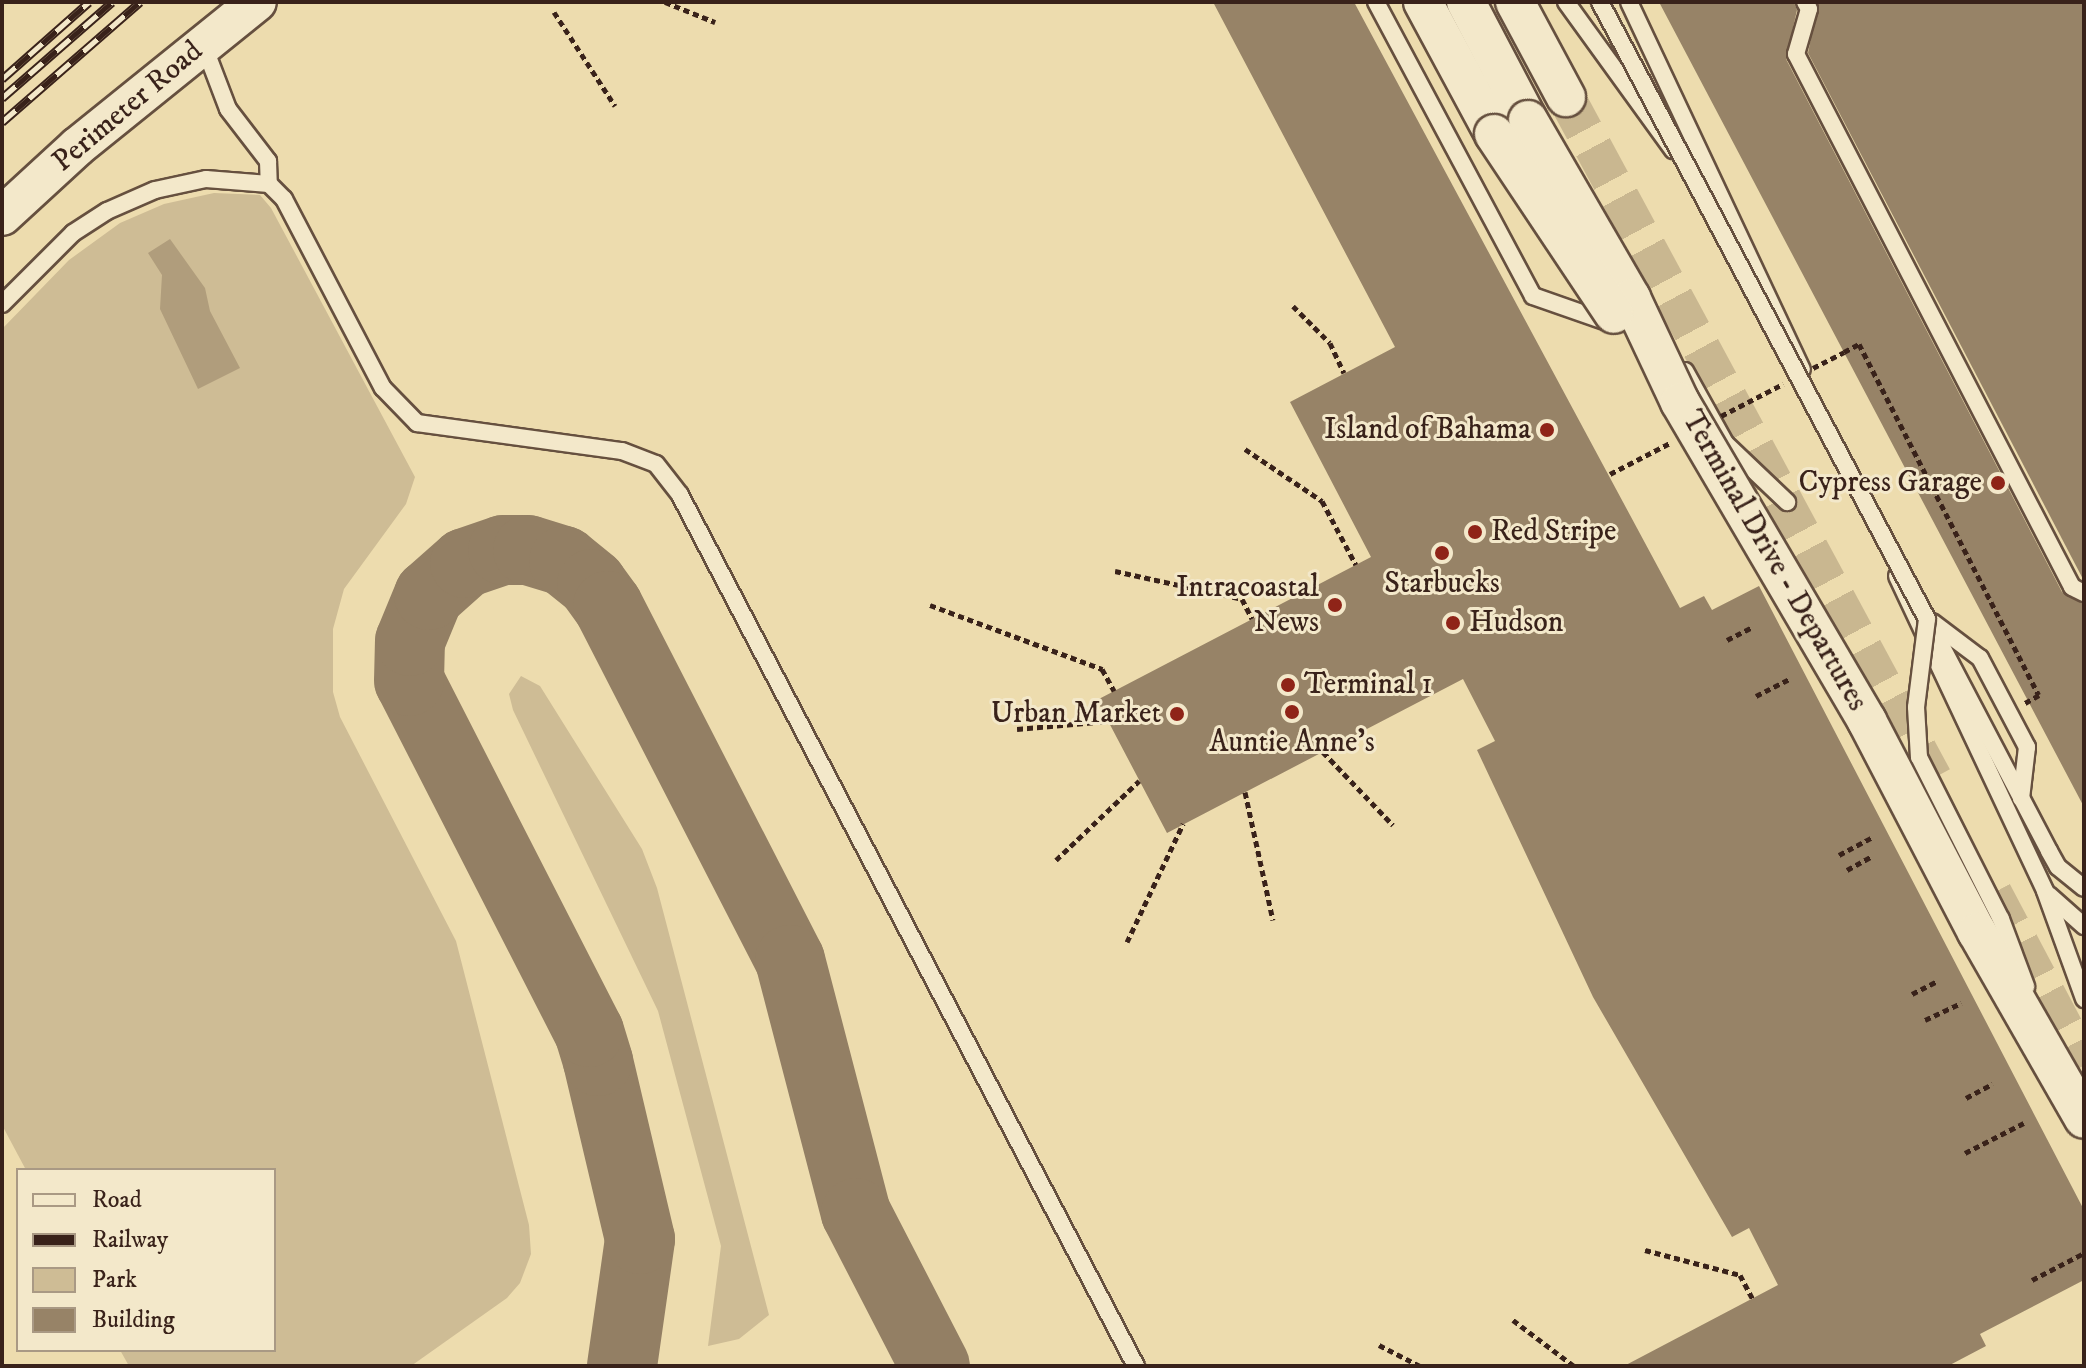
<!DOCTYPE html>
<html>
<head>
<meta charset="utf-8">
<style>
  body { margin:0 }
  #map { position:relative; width:2086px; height:1368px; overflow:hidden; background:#eddcae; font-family:"IM FELL DW Pica",serif }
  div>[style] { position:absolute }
  .green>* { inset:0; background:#cebc95 }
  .water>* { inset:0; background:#b09d7c }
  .taxiway>* { height:70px; margin:-35px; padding:0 35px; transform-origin:35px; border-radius:35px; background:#937f64 }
  .building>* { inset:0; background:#978367 }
  .tertiary-tunnel>* { height:38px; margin-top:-19px; transform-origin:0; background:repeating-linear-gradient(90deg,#c9b790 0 38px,transparent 0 57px) }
  .path>* { height:5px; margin-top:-2.5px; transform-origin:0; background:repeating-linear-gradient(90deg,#39221a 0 6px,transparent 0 10px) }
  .roads { filter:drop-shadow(2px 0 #66503f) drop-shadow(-2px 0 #66503f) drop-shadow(0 2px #66503f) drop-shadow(0 -2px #66503f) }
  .service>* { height:16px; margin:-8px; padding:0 8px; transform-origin:8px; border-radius:8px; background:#f3e8ca }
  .tertiary>* { height:38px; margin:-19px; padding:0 19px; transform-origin:19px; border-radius:19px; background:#f3e8ca }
  .rail>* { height:9px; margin-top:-4.5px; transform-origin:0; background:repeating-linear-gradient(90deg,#f3e8ca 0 18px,#39221a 0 36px); box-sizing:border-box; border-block:2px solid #39221a }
  .path-bridge>* { height:5px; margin-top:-2.5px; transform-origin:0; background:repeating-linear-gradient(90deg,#39221a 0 6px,transparent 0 10px) }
  .bridges { filter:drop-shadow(2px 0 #66503f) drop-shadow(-2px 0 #66503f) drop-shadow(0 2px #66503f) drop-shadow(0 -2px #66503f) }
  .service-bridge>* { height:16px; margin:-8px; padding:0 8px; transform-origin:8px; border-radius:8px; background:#f3e8ca }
  .tertiary-bridge>* { height:38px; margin:-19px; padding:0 19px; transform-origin:19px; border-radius:19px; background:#f3e8ca }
  .dots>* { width:22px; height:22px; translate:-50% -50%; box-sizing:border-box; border:4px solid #f3e8ca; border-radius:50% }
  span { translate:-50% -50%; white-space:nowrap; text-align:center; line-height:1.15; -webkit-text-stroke:6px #f3e8ca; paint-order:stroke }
  .street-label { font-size:30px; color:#39221a }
  .poi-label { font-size:30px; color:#39221a }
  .right { translate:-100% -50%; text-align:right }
  .left { translate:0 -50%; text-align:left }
  .frame { position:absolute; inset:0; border:4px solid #39221a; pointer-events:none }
  .legend { position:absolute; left:16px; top:1168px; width:260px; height:184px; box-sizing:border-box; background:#f3e8ca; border:2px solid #a99984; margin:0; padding:10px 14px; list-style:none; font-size:24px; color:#39221a }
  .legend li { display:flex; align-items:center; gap:16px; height:40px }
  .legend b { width:40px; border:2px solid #a99984 }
</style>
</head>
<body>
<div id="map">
  <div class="green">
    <i style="clip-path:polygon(214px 193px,260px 195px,271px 208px,415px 477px,406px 504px,344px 589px,333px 629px,333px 692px,340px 717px,456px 941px,529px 1225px,531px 1254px,520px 1283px,507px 1298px,411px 1366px,129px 1366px,120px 1350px,274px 1350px,274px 1170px,26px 1170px,2px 1125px,2px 329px,69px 260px,120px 223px,164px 204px)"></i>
    <i style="clip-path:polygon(521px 676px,540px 686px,642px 849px,657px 888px,769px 1315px,739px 1339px,708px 1346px,721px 1246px,658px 1011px,513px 710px,509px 694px)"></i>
  </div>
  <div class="water">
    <i style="clip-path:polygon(170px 239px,205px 288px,210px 311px,240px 368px,198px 389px,160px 309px,162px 275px,148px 253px)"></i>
  </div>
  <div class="taxiway">
    <i style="left:622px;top:1366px;width:128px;rotate:-81.9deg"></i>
    <i style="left:640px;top:1239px;width:183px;rotate:-103.3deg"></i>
    <i style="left:598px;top:1061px;width:30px;rotate:-107deg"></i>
    <i style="left:589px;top:1032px;width:394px;rotate:-117.1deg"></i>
    <i style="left:409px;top:681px;width:40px;rotate:-88.6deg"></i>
    <i style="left:410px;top:641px;width:50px;rotate:-67.6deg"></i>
    <i style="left:429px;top:595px;width:48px;rotate:-41.6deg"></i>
    <i style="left:465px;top:563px;width:40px;rotate:-18.9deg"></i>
    <i style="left:503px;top:550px;width:25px"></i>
    <i style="left:528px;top:550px;width:38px;rotate:17deg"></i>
    <i style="left:564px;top:561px;width:36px;rotate:39deg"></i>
    <i style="left:592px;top:584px;width:27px;rotate:54deg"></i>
    <i style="left:608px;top:606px;width:398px;rotate:62.8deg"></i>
    <i style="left:790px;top:960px;width:261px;rotate:75.4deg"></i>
    <i style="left:856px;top:1213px;width:172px;rotate:62.7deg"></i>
  </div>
  <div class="building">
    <i style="clip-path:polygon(1213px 2px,1354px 2px,1680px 608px,1704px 596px,1712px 610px,1759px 586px,2084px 1210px,2084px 1280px,1980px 1334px,1986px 1346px,1948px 1366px,1624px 1366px,1778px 1285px,1749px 1228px,1732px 1237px,1593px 997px,1477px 750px,1495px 741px,1463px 679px,1167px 833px,1097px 700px,1371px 557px,1290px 402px,1395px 347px)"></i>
    <i style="clip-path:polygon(1659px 2px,1794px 2px,1797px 10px,1786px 59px,2062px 592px,2084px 604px,2084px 807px)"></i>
    <i style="clip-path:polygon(1818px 2px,2084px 2px,2084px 581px,1808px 53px)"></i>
  </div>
  <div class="tertiary-tunnel">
    <i style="left:1566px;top:97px;width:774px;rotate:61.68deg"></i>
    <i style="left:1993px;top:893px;width:195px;rotate:62.1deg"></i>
  </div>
  <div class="path">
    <i style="left:665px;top:2px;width:54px;rotate:21.8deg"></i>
    <i style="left:554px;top:12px;width:112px;rotate:57deg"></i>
    <i style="left:1293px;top:306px;width:52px;rotate:45deg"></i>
    <i style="left:1330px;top:343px;width:33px;rotate:65deg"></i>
    <i style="left:1844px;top:352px;width:17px;rotate:-28deg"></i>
    <i style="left:1859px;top:344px;width:394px;rotate:62.9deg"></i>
    <i style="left:2039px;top:695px;width:16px;rotate:150deg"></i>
    <i style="left:1245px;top:449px;width:93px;rotate:34deg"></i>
    <i style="left:1322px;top:501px;width:72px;rotate:62deg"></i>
    <i style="left:1115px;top:571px;width:130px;rotate:12.4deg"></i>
    <i style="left:1242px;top:599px;width:22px;rotate:63deg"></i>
    <i style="left:930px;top:605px;width:184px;rotate:20.4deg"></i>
    <i style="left:1102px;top:669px;width:25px;rotate:61deg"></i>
    <i style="left:1727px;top:640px;width:27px;rotate:-27deg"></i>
    <i style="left:1756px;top:696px;width:37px;rotate:-27deg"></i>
    <i style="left:1017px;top:729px;width:91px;rotate:-5deg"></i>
    <i style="left:1323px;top:752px;width:101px;rotate:46.2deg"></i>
    <i style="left:1245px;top:792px;width:131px;rotate:77.7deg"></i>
    <i style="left:1839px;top:855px;width:38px;rotate:-28deg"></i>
    <i style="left:1056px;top:860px;width:115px;rotate:-43.6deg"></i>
    <i style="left:1847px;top:870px;width:29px;rotate:-29deg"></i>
    <i style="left:1127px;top:942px;width:131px;rotate:-64.6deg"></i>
    <i style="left:1912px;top:994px;width:28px;rotate:-27deg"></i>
    <i style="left:1925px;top:1020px;width:40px;rotate:-25deg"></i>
    <i style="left:1966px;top:1098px;width:30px;rotate:-28deg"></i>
    <i style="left:1965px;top:1153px;width:66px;rotate:-27deg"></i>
    <i style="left:1645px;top:1250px;width:98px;rotate:14.7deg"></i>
    <i style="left:1740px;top:1275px;width:27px;rotate:62deg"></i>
    <i style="left:1513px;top:1320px;width:76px;rotate:37deg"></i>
    <i style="left:1379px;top:1345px;width:46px;rotate:27.1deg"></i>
  </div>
  <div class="roads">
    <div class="service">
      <i style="left:1376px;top:2px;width:333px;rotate:61.9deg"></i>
      <i style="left:1533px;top:296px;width:85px;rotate:19.3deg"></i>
      <i style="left:1566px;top:2px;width:183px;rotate:54.1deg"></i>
      <i style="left:1629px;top:2px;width:406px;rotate:64.8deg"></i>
      <i style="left:1805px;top:2px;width:8px;rotate:60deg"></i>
      <i style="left:1809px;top:9px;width:47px;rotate:106.1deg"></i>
      <i style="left:1796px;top:54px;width:600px;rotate:62.62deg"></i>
      <i style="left:2072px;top:587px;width:13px;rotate:27deg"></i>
      <i style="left:204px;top:46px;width:67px;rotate:69.1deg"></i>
      <i style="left:228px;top:109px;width:66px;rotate:52.4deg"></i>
      <i style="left:268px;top:161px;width:23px;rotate:88deg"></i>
      <i style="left:2px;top:304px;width:100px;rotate:-45deg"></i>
      <i style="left:73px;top:233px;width:40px;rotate:-32.9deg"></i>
      <i style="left:107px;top:211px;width:52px;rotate:-23.6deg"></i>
      <i style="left:155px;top:190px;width:52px;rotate:-12.2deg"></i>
      <i style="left:206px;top:179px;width:63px;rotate:4.5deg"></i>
      <i style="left:269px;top:184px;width:21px;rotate:45deg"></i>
      <i style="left:284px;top:199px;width:213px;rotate:62.4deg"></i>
      <i style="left:383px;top:388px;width:49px;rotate:45.8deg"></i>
      <i style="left:417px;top:423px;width:207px;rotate:7.8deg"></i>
      <i style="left:622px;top:451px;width:36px;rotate:21deg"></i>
      <i style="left:656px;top:464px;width:39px;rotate:52deg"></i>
      <i style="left:680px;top:495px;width:983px;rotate:62.37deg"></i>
      <i style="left:1685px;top:371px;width:82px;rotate:60.9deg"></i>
      <i style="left:1725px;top:443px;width:86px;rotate:43.6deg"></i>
      <i style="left:1897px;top:576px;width:348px;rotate:64.8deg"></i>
      <i style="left:2045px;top:891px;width:115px;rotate:70.1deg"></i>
      <i style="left:1932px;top:622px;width:60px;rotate:36.9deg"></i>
      <i style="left:1980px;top:658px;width:101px;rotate:62.2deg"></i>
      <i style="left:2027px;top:747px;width:52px;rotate:96.6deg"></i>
      <i style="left:1931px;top:626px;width:254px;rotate:62.3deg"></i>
      <i style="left:2049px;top:851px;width:18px;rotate:61deg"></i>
      <i style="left:2058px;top:867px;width:33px;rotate:39deg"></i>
      <i style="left:2049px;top:895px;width:47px;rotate:41.5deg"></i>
    </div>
    <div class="tertiary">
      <i style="left:1423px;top:2px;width:150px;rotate:61.7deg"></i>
      <i style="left:1466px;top:2px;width:133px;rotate:62.3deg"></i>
      <i style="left:1515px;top:2px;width:108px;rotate:61.8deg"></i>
      <i style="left:2px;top:216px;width:102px;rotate:-42.6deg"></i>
      <i style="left:77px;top:147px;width:231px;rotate:-38.9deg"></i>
    </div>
  </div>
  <div class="rail">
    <i style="left:2px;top:79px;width:116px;rotate:-41.5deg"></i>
    <i style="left:2px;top:98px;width:146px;rotate:-41.1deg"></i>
    <i style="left:2px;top:122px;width:183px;rotate:-41deg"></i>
  </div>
  <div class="path-bridge">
    <i style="left:1813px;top:368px;width:35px;rotate:-27deg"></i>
    <i style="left:1721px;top:416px;width:70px;rotate:-27.3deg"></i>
    <i style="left:1610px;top:474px;width:68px;rotate:-27.3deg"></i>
    <i style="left:2032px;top:1280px;width:59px;rotate:-27.4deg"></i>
  </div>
  <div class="bridges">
    <div class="service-bridge">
      <i style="left:1600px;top:2px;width:698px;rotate:62.08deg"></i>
      <i style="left:1927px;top:619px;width:89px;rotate:97.1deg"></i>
      <i style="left:1916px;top:707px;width:50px;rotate:86.6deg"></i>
      <i style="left:1919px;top:757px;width:182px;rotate:63.2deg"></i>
      <i style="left:2001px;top:919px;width:72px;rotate:69.5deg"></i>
    </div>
    <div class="tertiary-bridge">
      <i style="left:1528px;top:120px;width:206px;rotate:59.9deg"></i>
      <i style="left:1631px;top:298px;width:115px;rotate:64.8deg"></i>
      <i style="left:1680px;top:402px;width:370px;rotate:59.6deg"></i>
      <i style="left:1867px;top:721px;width:238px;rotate:62.5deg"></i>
      <i style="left:1977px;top:932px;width:215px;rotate:60.2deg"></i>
      <i style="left:1494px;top:134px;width:216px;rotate:56.3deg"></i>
    </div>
  </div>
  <div class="dots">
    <i style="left:1547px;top:430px;background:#8f2418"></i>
    <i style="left:1998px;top:483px;background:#8f2418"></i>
    <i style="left:1475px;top:532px;background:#8f2418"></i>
    <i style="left:1442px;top:553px;background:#8f2418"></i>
    <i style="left:1335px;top:605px;background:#8f2418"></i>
    <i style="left:1453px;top:623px;background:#8f2418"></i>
    <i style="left:1288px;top:685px;background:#8f2418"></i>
    <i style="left:1292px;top:712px;background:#8f2418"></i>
    <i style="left:1177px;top:714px;background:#8f2418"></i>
  </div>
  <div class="street-label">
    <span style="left:128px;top:107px;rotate:-40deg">Perimeter Road</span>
    <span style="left:1774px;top:561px;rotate:60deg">Terminal Drive - Departures</span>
  </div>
  <div class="poi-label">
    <span class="right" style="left:1531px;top:430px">Island of Bahama</span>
    <span class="right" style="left:1982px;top:483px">Cypress Garage</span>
    <span class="left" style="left:1491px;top:532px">Red Stripe</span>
    <span style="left:1442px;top:584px">Starbucks</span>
    <span class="right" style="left:1319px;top:605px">Intracoastal<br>News</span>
    <span class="left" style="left:1469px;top:623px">Hudson</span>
    <span class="left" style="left:1304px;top:685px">Terminal 1</span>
    <span class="right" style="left:1161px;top:714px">Urban Market</span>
    <span style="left:1292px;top:743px">Auntie Anne's</span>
  </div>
  <div class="frame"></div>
  <ul class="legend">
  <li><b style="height:10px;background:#f3e8ca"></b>Road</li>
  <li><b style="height:10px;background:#39221a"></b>Railway</li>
  <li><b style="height:22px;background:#cebc95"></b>Park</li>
  <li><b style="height:22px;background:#978367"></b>Building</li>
  </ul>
</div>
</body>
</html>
